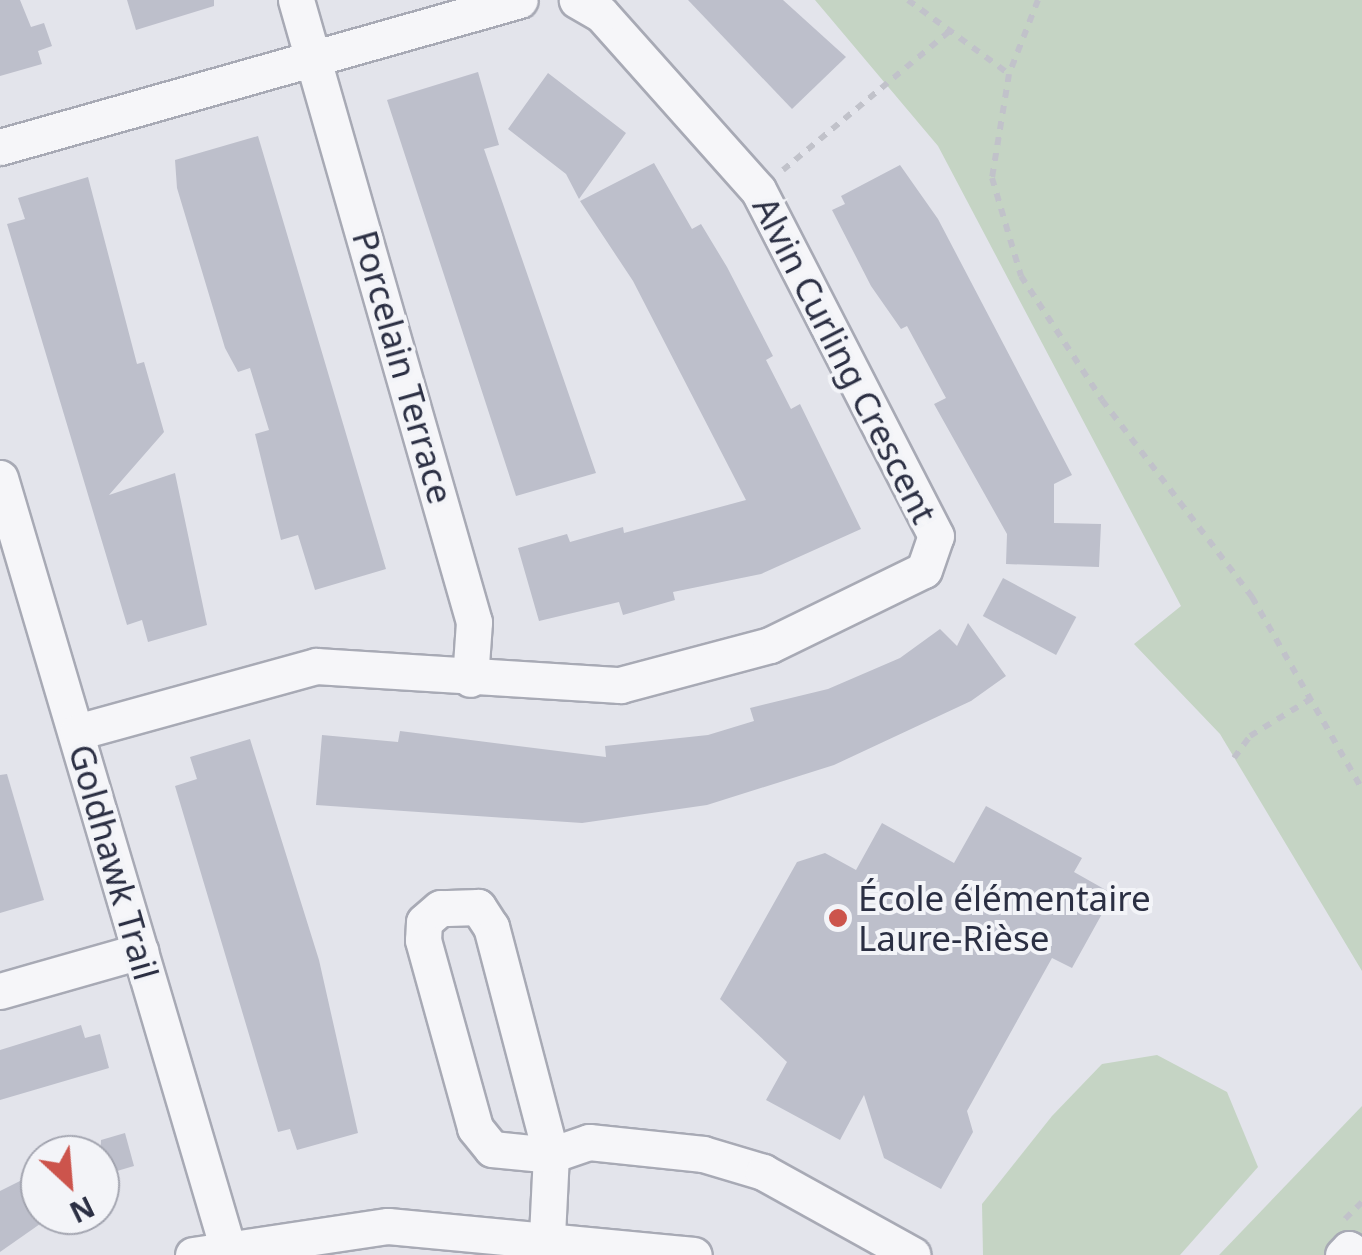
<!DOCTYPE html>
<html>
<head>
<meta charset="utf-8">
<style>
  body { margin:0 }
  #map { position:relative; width:1362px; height:1255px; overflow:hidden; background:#e3e4eb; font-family:"Noto Sans",sans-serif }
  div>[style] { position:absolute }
  .green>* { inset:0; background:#c5d4c4 }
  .building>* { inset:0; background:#bdbfcb; transform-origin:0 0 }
  .path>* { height:6px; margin-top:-3px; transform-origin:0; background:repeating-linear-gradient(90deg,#c1c2ca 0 8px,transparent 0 16px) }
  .roads { filter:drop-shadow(2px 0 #a8aab5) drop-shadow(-2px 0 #a8aab5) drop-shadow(0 2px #a8aab5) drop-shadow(0 -2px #a8aab5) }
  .minor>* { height:35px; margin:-17.5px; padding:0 17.5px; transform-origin:17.5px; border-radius:17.5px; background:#f6f6f9 }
  .dots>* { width:28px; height:28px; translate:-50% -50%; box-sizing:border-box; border:5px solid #f3f4f8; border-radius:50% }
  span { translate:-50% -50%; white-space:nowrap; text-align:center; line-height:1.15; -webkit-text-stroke:8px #f3f4f8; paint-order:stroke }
  .street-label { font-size:35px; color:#2b2f43 }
  .poi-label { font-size:35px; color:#2b2f43 }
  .left { translate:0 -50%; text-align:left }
  .north { position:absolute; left:20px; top:1135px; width:100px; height:100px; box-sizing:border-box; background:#f3f4f8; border:2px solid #a3a5b0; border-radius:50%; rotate:154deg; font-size:28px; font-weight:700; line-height:40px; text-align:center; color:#2b2f43 }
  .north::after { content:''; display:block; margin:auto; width:35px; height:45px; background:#cc544c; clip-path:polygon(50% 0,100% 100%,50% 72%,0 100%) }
</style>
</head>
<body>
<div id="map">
  <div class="green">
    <i style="clip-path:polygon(815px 0,1362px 0,1362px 971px,1220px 734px,1134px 644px,1181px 606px,938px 146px)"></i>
    <i style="clip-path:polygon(1157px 1055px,1227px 1092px,1258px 1167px,1180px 1255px,983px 1255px,982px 1204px,1052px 1116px,1102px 1064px)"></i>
    <i style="clip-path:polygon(1362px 1106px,1362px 1255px,1219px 1255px)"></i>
  </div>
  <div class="building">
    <i style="clip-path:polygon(0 0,20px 0,31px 27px,44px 23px,52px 46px,38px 51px,42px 64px,0 76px)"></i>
    <i style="clip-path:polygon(127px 0,214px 0,214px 6px,136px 30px)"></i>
    <i style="clip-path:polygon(688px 0,783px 0,846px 57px,792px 109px)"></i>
    <i style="clip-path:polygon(478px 72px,499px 145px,484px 149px,596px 473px,516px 496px,387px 100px)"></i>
    <i style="clip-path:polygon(548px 73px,626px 133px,579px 199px,566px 174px,508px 129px)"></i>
    <i style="clip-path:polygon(258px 136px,386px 569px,315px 590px,298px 535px,281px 540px,255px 434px,269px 430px,250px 368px,238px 372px,225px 348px,177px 188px,175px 160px)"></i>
    <i style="clip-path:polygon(654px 163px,692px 229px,701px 224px,727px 267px,773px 356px,766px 360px,791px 409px,800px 404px,861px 529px,761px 574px,673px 592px,675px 600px,623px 615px,619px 602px,539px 621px,518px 548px,567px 534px,570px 542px,623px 527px,624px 533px,746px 500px,633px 281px,580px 201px)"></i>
    <i style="clip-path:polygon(900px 165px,938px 219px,1072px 475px,1054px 484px,1054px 523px,1101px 524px,1099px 567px,1006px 564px,1007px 534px,934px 404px,946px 398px,907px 326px,901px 329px,871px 286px,832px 210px,845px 204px,841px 196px)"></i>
    <i style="clip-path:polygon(88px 177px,137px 364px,144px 362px,164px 432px,109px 495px,175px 473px,207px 625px,148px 642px,142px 620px,127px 625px,7px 224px,25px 219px,18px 198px)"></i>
    <i style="left:1003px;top:578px;width:83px;height:43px;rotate:28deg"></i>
    <i style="clip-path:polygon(968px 623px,1006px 676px,971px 701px,834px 765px,707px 805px,582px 823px,316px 805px,322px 735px,398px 742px,400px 731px,606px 757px,605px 746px,708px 735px,754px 721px,750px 708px,828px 689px,900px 658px,940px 629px,957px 646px)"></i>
    <i style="clip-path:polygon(250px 739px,319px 960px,358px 1133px,297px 1150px,290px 1129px,278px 1132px,175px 786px,197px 779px,190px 757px)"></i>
    <i style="clip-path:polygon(7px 774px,44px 900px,0 913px,0 775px)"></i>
    <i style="clip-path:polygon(986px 806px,1082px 858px,1074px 872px,1113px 894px,1072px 968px,1052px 958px,967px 1111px,973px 1132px,941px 1189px,884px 1158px,864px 1095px,840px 1140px,766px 1100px,787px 1062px,720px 999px,797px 862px,825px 853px,856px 870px,882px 823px,954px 863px)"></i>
    <i style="clip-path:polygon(81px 1025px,85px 1038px,100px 1034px,109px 1068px,0 1100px,0 1050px)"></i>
    <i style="clip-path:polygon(125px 1133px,134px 1166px,100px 1176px,101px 1140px)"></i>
    <i style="clip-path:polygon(40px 1171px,40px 1224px,0 1252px,0 1191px)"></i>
  </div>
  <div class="path">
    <i style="left:908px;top:0;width:125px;rotate:36.2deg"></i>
    <i style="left:1038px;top:0;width:79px;rotate:111.4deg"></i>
    <i style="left:1009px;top:74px;width:105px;rotate:99.3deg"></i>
    <i style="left:992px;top:178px;width:102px;rotate:73.5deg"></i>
    <i style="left:1021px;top:276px;width:148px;rotate:56.8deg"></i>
    <i style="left:1102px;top:400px;width:248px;rotate:52.7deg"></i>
    <i style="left:1252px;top:597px;width:221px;rotate:60.2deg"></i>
    <i style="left:783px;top:170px;width:219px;rotate:-39.8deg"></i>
    <i style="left:1234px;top:758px;width:27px;rotate:-54deg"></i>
    <i style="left:1250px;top:736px;width:75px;rotate:-31.4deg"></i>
    <i style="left:1345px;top:1219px;width:24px;rotate:-45deg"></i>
  </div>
  <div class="roads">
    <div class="minor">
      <i style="left:296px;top:0;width:647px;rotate:74.03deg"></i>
      <i style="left:474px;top:622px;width:57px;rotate:94deg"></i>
      <i style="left:0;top:147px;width:540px;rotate:-15.79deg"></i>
      <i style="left:0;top:478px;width:801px;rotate:73.53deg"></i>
      <i style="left:77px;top:732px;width:248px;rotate:-15.4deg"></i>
      <i style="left:316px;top:666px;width:305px;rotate:3.6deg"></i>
      <i style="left:620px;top:685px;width:155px;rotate:-14.9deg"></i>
      <i style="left:770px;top:645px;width:171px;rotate:-26deg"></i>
      <i style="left:924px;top:570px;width:36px;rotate:-71deg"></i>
      <i style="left:936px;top:536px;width:389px;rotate:-117.2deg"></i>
      <i style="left:758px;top:190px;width:236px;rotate:-131.7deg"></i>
      <i style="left:601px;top:14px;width:28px;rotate:-150deg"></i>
      <i style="left:0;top:991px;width:146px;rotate:-15.9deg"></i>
      <i style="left:547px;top:1236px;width:81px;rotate:-87.2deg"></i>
      <i style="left:551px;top:1155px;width:236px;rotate:-104.7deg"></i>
      <i style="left:491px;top:927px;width:24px;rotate:-123deg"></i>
      <i style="left:478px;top:907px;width:38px;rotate:178deg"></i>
      <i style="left:440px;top:908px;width:21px;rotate:139deg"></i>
      <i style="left:424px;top:922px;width:18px;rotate:93deg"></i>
      <i style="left:423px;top:940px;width:195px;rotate:74.5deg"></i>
      <i style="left:475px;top:1128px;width:27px;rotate:51deg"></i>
      <i style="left:492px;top:1149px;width:59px;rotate:5.8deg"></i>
      <i style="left:551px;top:1155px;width:40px;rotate:-18.9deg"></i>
      <i style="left:589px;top:1142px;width:115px;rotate:6deg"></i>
      <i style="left:703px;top:1154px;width:63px;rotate:16.7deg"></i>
      <i style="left:763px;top:1172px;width:171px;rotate:29deg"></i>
      <i style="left:193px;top:1255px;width:197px;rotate:-8.5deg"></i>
      <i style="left:388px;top:1226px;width:307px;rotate:5.4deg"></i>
      <i style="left:1343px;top:1255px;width:8px;rotate:-45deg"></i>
      <i style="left:1349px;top:1249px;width:9px;rotate:41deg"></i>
    </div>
  </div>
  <div class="dots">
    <i style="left:838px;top:918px;background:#cc544c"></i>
  </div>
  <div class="street-label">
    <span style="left:845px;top:360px;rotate:63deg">Alvin Curling Crescent</span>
    <span style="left:403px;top:367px;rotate:74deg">Porcelain Terrace</span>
    <span style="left:114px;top:862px;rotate:74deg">Goldhawk Trail</span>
  </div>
  <div class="poi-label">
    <span class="left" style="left:858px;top:918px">École élémentaire<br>Laure-Rièse</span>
  </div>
  <div class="north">N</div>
</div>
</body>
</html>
